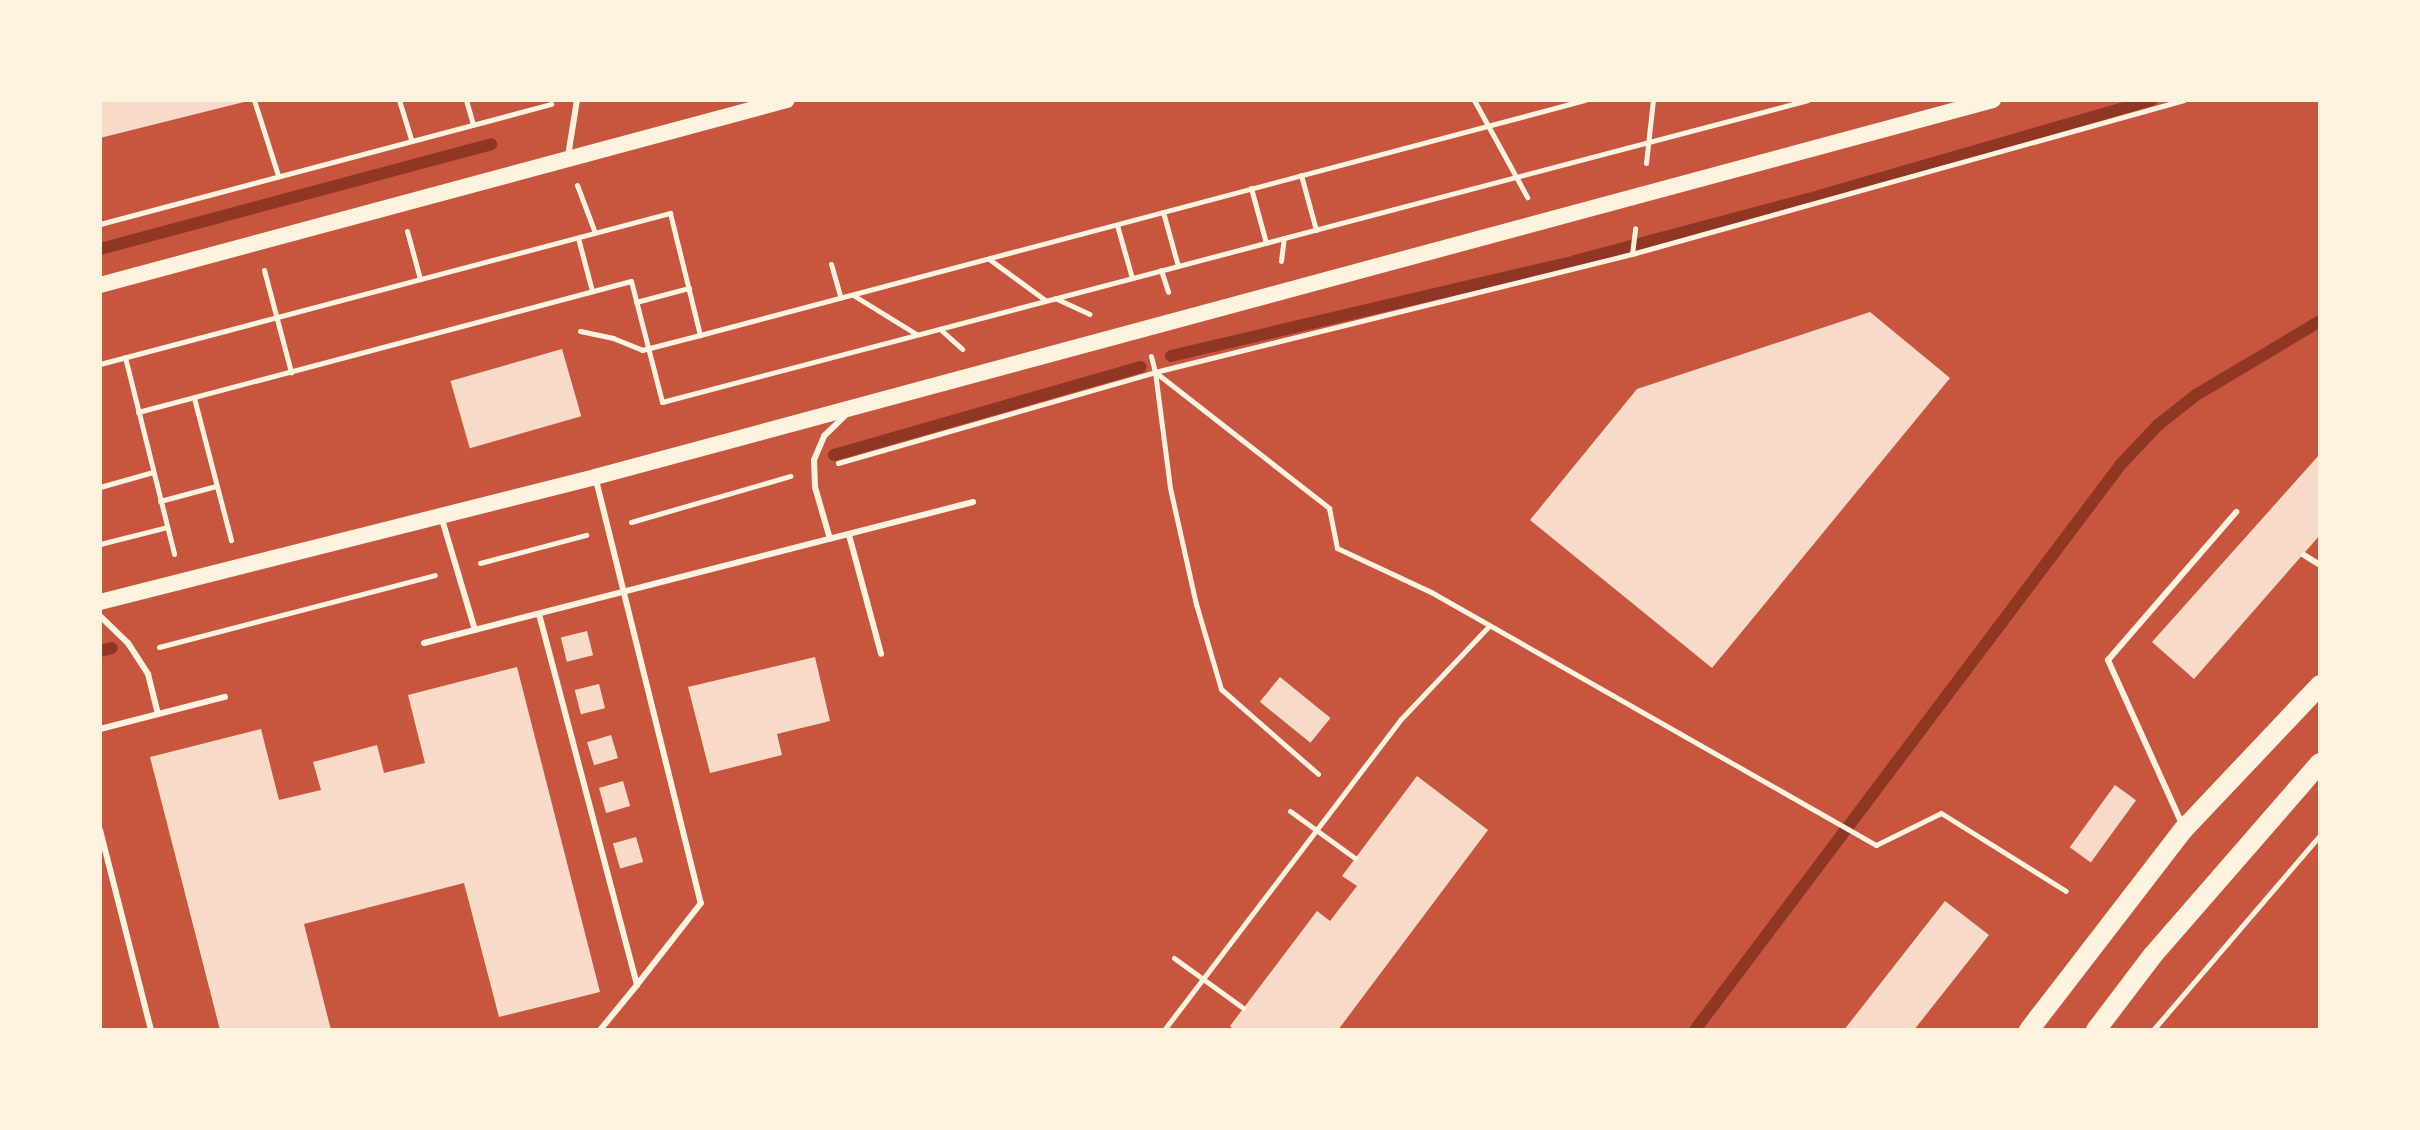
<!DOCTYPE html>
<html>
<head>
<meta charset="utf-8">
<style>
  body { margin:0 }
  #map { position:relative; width:2420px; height:1130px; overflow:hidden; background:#c8553d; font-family:"Noto Sans",sans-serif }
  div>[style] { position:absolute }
  .stream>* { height:12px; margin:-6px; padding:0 6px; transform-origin:6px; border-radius:6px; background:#8f3625 }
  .building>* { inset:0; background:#f7dbc8; transform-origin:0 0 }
  .path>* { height:5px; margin:-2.5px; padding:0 2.5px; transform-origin:2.5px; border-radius:2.5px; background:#fff3e0 }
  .service>* { height:6px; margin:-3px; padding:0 3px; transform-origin:3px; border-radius:3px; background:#fff3e0 }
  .secondary>* { height:16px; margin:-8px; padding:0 8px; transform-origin:8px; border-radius:8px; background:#fff3e0 }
  .primary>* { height:20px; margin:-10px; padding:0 10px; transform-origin:10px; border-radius:10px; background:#fff3e0 }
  span { translate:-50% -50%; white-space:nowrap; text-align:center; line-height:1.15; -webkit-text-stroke:8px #fff3e0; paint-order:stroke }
  .frame { position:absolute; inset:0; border:102px solid #fff3e0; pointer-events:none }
</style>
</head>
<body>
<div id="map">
  <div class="stream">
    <i style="left:100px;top:249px;width:405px;rotate:-15deg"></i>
    <i style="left:1171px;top:356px;width:415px;rotate:-13.2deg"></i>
    <i style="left:1575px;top:261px;width:253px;rotate:-14.9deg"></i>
    <i style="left:1819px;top:196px;width:346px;rotate:-16.1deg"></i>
    <i style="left:834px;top:455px;width:319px;rotate:-16deg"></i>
    <i style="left:100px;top:651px;width:12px;rotate:-14deg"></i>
    <i style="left:1695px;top:1030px;width:708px;rotate:-53.03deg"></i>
    <i style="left:2121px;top:464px;width:54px;rotate:-46.5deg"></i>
    <i style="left:2158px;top:425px;width:48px;rotate:-38.3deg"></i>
    <i style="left:2196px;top:395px;width:144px;rotate:-30.8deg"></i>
  </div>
  <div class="building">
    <i style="clip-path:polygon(100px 100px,248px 100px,248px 101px,100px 138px)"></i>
    <i style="clip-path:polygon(1870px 312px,1950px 378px,1712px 668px,1530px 520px,1637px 389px)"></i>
    <i style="left:562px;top:349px;width:70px;height:116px;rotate:74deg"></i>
    <i style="clip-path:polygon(2320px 454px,2320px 535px,2194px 679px,2152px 642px)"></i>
    <i style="left:587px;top:631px;width:25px;height:27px;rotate:76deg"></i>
    <i style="clip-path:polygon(815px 657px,830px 721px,777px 734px,782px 755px,710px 773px,688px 687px)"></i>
    <i style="clip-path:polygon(517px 667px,600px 992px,499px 1017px,464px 883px,304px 924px,331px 1030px,220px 1030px,150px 757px,261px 729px,279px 800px,321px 790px,313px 762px,377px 745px,384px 773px,425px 763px,408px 695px)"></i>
    <i style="left:1280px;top:677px;width:65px;height:32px;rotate:39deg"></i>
    <i style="left:599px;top:684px;width:25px;height:25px;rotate:76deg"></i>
    <i style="left:611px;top:735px;width:24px;height:25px;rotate:73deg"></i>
    <i style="clip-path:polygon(1417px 776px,1488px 830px,1338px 1030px,1234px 1030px,1230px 1026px,1317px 911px,1330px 921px,1357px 886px,1342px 876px)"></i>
    <i style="left:623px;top:781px;width:26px;height:25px;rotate:74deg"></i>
    <i style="left:2115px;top:785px;width:26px;height:77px;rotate:36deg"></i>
    <i style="left:636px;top:837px;width:26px;height:24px;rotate:74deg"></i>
    <i style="clip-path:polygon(1945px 901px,1989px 935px,1914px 1030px,1844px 1030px)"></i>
  </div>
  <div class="path">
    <i style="left:254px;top:100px;width:79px;rotate:72.3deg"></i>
    <i style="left:399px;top:100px;width:41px;rotate:72.9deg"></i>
    <i style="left:466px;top:100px;width:25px;rotate:74deg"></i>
    <i style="left:1474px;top:100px;width:111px;rotate:61.3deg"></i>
    <i style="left:1646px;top:163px;width:63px;rotate:-83.7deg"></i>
    <i style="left:1301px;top:175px;width:57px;rotate:74.7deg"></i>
    <i style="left:577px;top:185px;width:51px;rotate:69.4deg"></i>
    <i style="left:1251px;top:188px;width:57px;rotate:74.7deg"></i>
    <i style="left:1163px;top:212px;width:56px;rotate:74.5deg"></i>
    <i style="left:100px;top:224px;width:467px;rotate:-14.9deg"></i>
    <i style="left:1117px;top:225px;width:55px;rotate:74.2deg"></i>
    <i style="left:407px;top:231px;width:50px;rotate:74.8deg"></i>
    <i style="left:578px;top:238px;width:55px;rotate:75.2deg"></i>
    <i style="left:1632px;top:254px;width:26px;rotate:-83deg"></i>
    <i style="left:989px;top:259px;width:69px;rotate:36.2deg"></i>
    <i style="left:1281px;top:261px;width:23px;rotate:-83deg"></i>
    <i style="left:831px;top:264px;width:35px;rotate:74deg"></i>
    <i style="left:264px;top:270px;width:106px;rotate:75.2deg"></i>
    <i style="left:1161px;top:270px;width:23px;rotate:72deg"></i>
    <i style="left:853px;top:295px;width:74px;rotate:31.8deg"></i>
    <i style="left:1055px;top:298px;width:38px;rotate:25deg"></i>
    <i style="left:636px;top:302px;width:55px;rotate:-14.8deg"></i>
    <i style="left:940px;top:329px;width:30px;rotate:42deg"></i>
    <i style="left:580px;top:331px;width:34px;rotate:12deg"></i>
    <i style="left:613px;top:338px;width:31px;rotate:22deg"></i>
    <i style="left:642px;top:350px;width:60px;rotate:-14.5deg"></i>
    <i style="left:1151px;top:356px;width:16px;rotate:76deg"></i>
    <i style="left:1155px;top:372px;width:221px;rotate:38deg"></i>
    <i style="left:1329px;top:508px;width:41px;rotate:78.7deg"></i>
    <i style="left:1337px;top:548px;width:104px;rotate:25.1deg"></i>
    <i style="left:1431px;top:592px;width:512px;rotate:29.62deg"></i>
    <i style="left:1876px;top:845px;width:72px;rotate:-26.2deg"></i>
    <i style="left:1941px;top:813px;width:147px;rotate:32deg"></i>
    <i style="left:125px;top:357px;width:203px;rotate:76deg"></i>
    <i style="left:100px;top:364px;width:590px;rotate:-14.84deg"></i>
    <i style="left:670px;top:213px;width:126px;rotate:76.2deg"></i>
    <i style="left:700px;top:335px;width:916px;rotate:-14.87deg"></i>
    <i style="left:1155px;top:372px;width:117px;rotate:82.6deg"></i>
    <i style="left:1170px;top:488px;width:119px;rotate:77.4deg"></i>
    <i style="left:1196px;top:604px;width:89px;rotate:73.6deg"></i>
    <i style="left:1221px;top:689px;width:129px;rotate:41.2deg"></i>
    <i style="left:194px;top:398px;width:147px;rotate:75.4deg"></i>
    <i style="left:138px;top:412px;width:510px;rotate:-14.88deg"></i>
    <i style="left:631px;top:281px;width:125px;rotate:75.6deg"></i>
    <i style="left:662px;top:402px;width:1185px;rotate:-14.76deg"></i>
    <i style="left:838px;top:463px;width:330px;rotate:-16deg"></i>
    <i style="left:1155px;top:372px;width:491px;rotate:-13.9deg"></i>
    <i style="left:1632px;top:254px;width:573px;rotate:-15.59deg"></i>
    <i style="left:100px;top:487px;width:55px;rotate:-15.8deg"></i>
    <i style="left:160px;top:501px;width:58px;rotate:-15deg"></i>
    <i style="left:631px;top:522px;width:166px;rotate:-16.1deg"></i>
    <i style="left:100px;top:544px;width:69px;rotate:-14.2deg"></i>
    <i style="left:480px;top:563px;width:110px;rotate:-14.8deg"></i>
    <i style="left:159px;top:647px;width:285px;rotate:-14.6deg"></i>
    <i style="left:1290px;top:811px;width:80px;rotate:35.9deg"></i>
    <i style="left:1174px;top:958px;width:85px;rotate:35.9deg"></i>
    <i style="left:1164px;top:1030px;width:391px;rotate:-52.7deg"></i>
    <i style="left:1401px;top:719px;width:128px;rotate:-46.6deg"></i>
    <i style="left:2153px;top:1030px;width:257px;rotate:-49.4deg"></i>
  </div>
  <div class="service">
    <i style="left:568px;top:156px;width:57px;rotate:-80.9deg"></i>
    <i style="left:596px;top:480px;width:436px;rotate:76.1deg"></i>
    <i style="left:701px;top:903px;width:104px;rotate:128deg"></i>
    <i style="left:441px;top:516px;width:119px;rotate:73.4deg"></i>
    <i style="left:849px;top:535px;width:123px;rotate:74.9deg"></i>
    <i style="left:830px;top:539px;width:54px;rotate:-106.1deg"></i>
    <i style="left:815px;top:487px;width:27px;rotate:-92deg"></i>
    <i style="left:814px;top:460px;width:26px;rotate:-67deg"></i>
    <i style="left:824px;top:436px;width:29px;rotate:-44deg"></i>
    <i style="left:2304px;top:555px;width:19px;rotate:32deg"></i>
    <i style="left:539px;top:614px;width:384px;rotate:75.2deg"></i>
    <i style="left:637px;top:985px;width:58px;rotate:129.4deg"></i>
    <i style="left:100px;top:616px;width:39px;rotate:44deg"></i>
    <i style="left:128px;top:643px;width:37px;rotate:57deg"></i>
    <i style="left:148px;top:674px;width:41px;rotate:76deg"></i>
    <i style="left:424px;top:643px;width:567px;rotate:-14.4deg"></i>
    <i style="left:100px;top:729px;width:129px;rotate:-14.4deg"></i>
    <i style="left:2182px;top:824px;width:180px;rotate:-114.3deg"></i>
    <i style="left:2108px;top:660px;width:196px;rotate:-49.1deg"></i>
    <i style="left:100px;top:830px;width:206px;rotate:75.7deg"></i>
  </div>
  <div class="secondary">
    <i style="left:100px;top:285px;width:711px;rotate:-15.07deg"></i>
    <i style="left:100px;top:602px;width:511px;rotate:-14.17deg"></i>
    <i style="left:595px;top:477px;width:1448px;rotate:-15.09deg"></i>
  </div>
  <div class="primary">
    <i style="left:2029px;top:1030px;width:254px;rotate:-52.4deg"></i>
    <i style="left:2184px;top:829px;width:198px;rotate:-46.6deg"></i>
    <i style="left:2096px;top:1030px;width:94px;rotate:-52.8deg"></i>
    <i style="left:2153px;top:955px;width:254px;rotate:-49deg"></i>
  </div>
  <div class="frame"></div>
</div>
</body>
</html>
